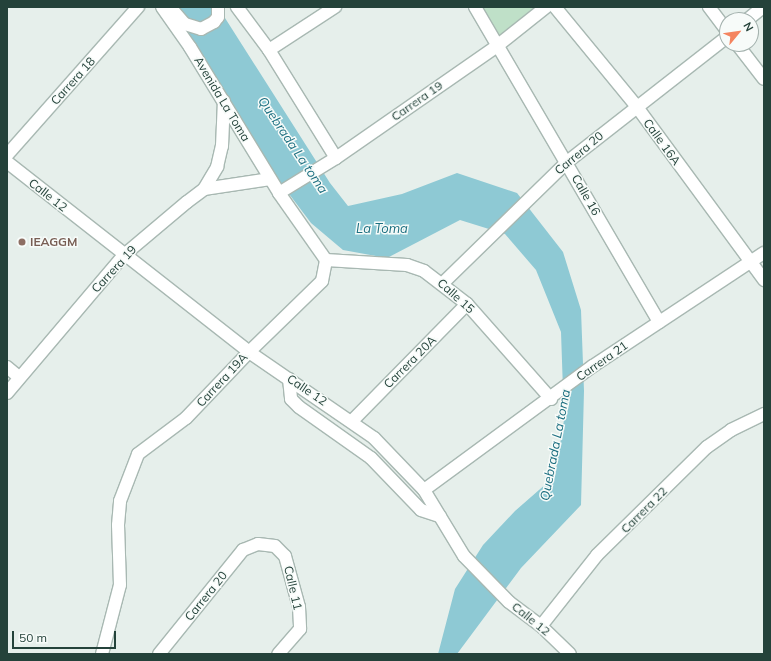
<!DOCTYPE html>
<html>
<head>
<meta charset="utf-8">
<style>
  body { margin:0 }
  #map { position:relative; width:771px; height:661px; overflow:hidden; background:#e6efeb; font-family:Mulish,sans-serif }
  div>[style] { position:absolute }
  .green>* { inset:0; background:#bfe0c8 }
  .water>* { inset:0; background:#8ec9d4 }
  .roads { filter:drop-shadow(1px 0 #a8b8b2) drop-shadow(-1px 0 #a8b8b2) drop-shadow(0 1px #a8b8b2) drop-shadow(0 -1px #a8b8b2) }
  .minor>* { height:12px; margin:-6px; padding:0 6px; transform-origin:6px; border-radius:6px; background:#fff }
  .secondary>* { height:12px; margin:-6px; padding:0 6px; transform-origin:6px; border-radius:6px; background:#fff }
  .dots>* { width:11px; height:11px; translate:-50% -50%; box-sizing:border-box; border:2px solid #f7fbf9; border-radius:50% }
  span { translate:-50% -50%; white-space:nowrap; text-align:center; line-height:1.15; -webkit-text-stroke:3px #f7fbf9; paint-order:stroke }
  .street-label { font-size:12px; color:#24423a }
  .education-label { font-size:12px; color:#785e54; font-weight:700 }
  .left { translate:0 -50%; text-align:left }
  .water-label { font-size:13px; color:#1c6f80; font-style:italic }
  .frame { position:absolute; inset:0; border:8px solid #24423a; pointer-events:none }
  .north { position:absolute; left:719px; top:12px; width:40px; height:40px; box-sizing:border-box; background:#f7fbf9; border:1px solid #a3b1ad; border-radius:50%; rotate:61deg; font-size:11px; font-weight:700; line-height:16px; text-align:center; color:#24423a }
  .north::after { content:''; display:block; margin:auto; width:14px; height:18px; background:#f4845f; clip-path:polygon(50% 0,100% 100%,50% 72%,0 100%) }
  .scale { position:absolute; left:12px; top:631px; width:104px; height:18px; box-sizing:border-box; border:2px solid #24423a; border-top:0; padding-left:5px; font-size:12px; line-height:14px; white-space:nowrap; color:#24423a; -webkit-text-stroke:3px #f7fbf9; paint-order:stroke }
</style>
</head>
<body>
<div id="map">
  <div class="green">
    <i style="clip-path:polygon(475px 7px,546px 7px,497px 46px)"></i>
  </div>
  <div class="water">
    <i style="clip-path:polygon(167px 7px,218px 7px,330px 183px,348px 206px,402px 194px,457px 173px,517px 193px,563px 252px,581px 310px,584px 391px,581px 505px,521px 568px,457px 654px,438px 654px,455px 589px,483px 545px,515px 511px,555px 476px,564px 420px,561px 332px,536px 270px,505px 234px,460px 220px,387px 258px,343px 250px,311px 223px,268px 166px)"></i>
  </div>
  <div class="roads">
    <div class="minor">
      <i style="left:475px;top:7px;width:365px;rotate:59.7deg"></i>
      <i style="left:555px;top:7px;width:129px;rotate:50.6deg"></i>
      <i style="left:637px;top:107px;width:215px;rotate:53.7deg"></i>
      <i style="left:709px;top:7px;width:30px;rotate:53deg"></i>
      <i style="left:747px;top:20px;width:21px;rotate:-39deg"></i>
      <i style="left:737px;top:44px;width:44px;rotate:52.4deg"></i>
      <i style="left:269px;top:50px;width:79px;rotate:-33.1deg"></i>
      <i style="left:7px;top:155px;width:198px;rotate:-48.5deg"></i>
      <i style="left:336px;top:158px;width:196px;rotate:-34.8deg"></i>
      <i style="left:497px;top:46px;width:63px;rotate:-38.5deg"></i>
      <i style="left:7px;top:162px;width:308px;rotate:38.1deg"></i>
      <i style="left:249px;top:352px;width:152px;rotate:34.5deg"></i>
      <i style="left:374px;top:438px;width:72px;rotate:46.1deg"></i>
      <i style="left:424px;top:490px;width:77px;rotate:58.8deg"></i>
      <i style="left:464px;top:556px;width:64px;rotate:45.6deg"></i>
      <i style="left:509px;top:602px;width:40px;rotate:37deg"></i>
      <i style="left:541px;top:626px;width:40px;rotate:44deg"></i>
      <i style="left:204px;top:189px;width:26px;rotate:-59deg"></i>
      <i style="left:217px;top:167px;width:22px;rotate:-77deg"></i>
      <i style="left:222px;top:146px;width:45px;rotate:-87.5deg"></i>
      <i style="left:279px;top:193px;width:82px;rotate:55deg"></i>
      <i style="left:326px;top:260px;width:81px;rotate:3.5deg"></i>
      <i style="left:407px;top:265px;width:18px;rotate:19deg"></i>
      <i style="left:424px;top:271px;width:54px;rotate:37.5deg"></i>
      <i style="left:467px;top:304px;width:127px;rotate:48.5deg"></i>
      <i style="left:443px;top:283px;width:173px;rotate:-44.3deg"></i>
      <i style="left:567px;top:162px;width:203px;rotate:-38deg"></i>
      <i style="left:7px;top:367px;width:16px;rotate:40deg"></i>
      <i style="left:289px;top:379px;width:20px;rotate:84deg"></i>
      <i style="left:291px;top:399px;width:11px;rotate:45deg"></i>
      <i style="left:299px;top:407px;width:88px;rotate:35.3deg"></i>
      <i style="left:371px;top:458px;width:72px;rotate:46.1deg"></i>
      <i style="left:421px;top:510px;width:20px;rotate:18deg"></i>
      <i style="left:7px;top:393px;width:181px;rotate:-49.7deg"></i>
      <i style="left:124px;top:255px;width:82px;rotate:-40.1deg"></i>
      <i style="left:187px;top:202px;width:21px;rotate:-37deg"></i>
      <i style="left:204px;top:189px;width:67px;rotate:-8.6deg"></i>
      <i style="left:352px;top:421px;width:164px;rotate:-45.5deg"></i>
      <i style="left:424px;top:490px;width:210px;rotate:-36.3deg"></i>
      <i style="left:593px;top:366px;width:205px;rotate:-33.5deg"></i>
      <i style="left:541px;top:626px;width:90px;rotate:-51.7deg"></i>
      <i style="left:597px;top:555px;width:154px;rotate:-44.5deg"></i>
      <i style="left:707px;top:447px;width:29px;rotate:-35deg"></i>
      <i style="left:731px;top:430px;width:37px;rotate:-26deg"></i>
      <i style="left:102px;top:654px;width:71px;rotate:-75.4deg"></i>
      <i style="left:120px;top:585px;width:60px;rotate:-91.9deg"></i>
      <i style="left:118px;top:525px;width:24px;rotate:-85deg"></i>
      <i style="left:120px;top:501px;width:50px;rotate:-69deg"></i>
      <i style="left:138px;top:454px;width:60px;rotate:-36.9deg"></i>
      <i style="left:186px;top:418px;width:91px;rotate:-46.3deg"></i>
      <i style="left:249px;top:352px;width:102px;rotate:-44.2deg"></i>
      <i style="left:322px;top:281px;width:21px;rotate:-79deg"></i>
      <i style="left:159px;top:654px;width:134px;rotate:-51.1deg"></i>
      <i style="left:243px;top:550px;width:16px;rotate:-22deg"></i>
      <i style="left:258px;top:544px;width:17px;rotate:7deg"></i>
      <i style="left:275px;top:546px;width:14px;rotate:45deg"></i>
      <i style="left:285px;top:556px;width:53px;rotate:74.6deg"></i>
      <i style="left:299px;top:607px;width:22px;rotate:87deg"></i>
      <i style="left:300px;top:629px;width:33px;rotate:131deg"></i>
    </div>
    <div class="secondary">
      <i style="left:162px;top:7px;width:49px;rotate:55deg"></i>
      <i style="left:190px;top:47px;width:171px;rotate:58.6deg"></i>
      <i style="left:279px;top:193px;width:67px;rotate:-31.6deg"></i>
      <i style="left:336px;top:158px;width:127px;rotate:-121.8deg"></i>
      <i style="left:269px;top:50px;width:54px;rotate:-126.7deg"></i>
      <i style="left:170px;top:7px;width:23px;rotate:49deg"></i>
      <i style="left:185px;top:24px;width:17px;rotate:17deg"></i>
      <i style="left:201px;top:29px;width:15px;rotate:-28deg"></i>
      <i style="left:214px;top:22px;width:6px;rotate:-51deg"></i>
      <i style="left:218px;top:17px;width:10px;rotate:-90deg"></i>
    </div>
  </div>
  <div class="dots">
    <i style="left:22px;top:242px;background:#8d6e63"></i>
  </div>
  <div class="street-label">
    <span style="left:73px;top:81px;rotate:-48deg">Carrera 18</span>
    <span style="left:222px;top:99px;rotate:59deg">Avenida La Toma</span>
    <span style="left:417px;top:101px;rotate:-35deg">Carrera 19</span>
    <span style="left:662px;top:142px;rotate:54deg">Calle 16A</span>
    <span style="left:579px;top:153px;rotate:-40deg">Carrera 20</span>
    <span style="left:48px;top:195px;rotate:38deg">Calle 12</span>
    <span style="left:586px;top:195px;rotate:60deg">Calle 16</span>
    <span style="left:114px;top:269px;rotate:-47deg">Carrera 19</span>
    <span style="left:456px;top:296px;rotate:42deg">Calle 15</span>
    <span style="left:602px;top:361px;rotate:-35deg">Carrera 21</span>
    <span style="left:410px;top:362px;rotate:-45deg">Carrera 20A</span>
    <span style="left:222px;top:380px;rotate:-47deg">Carrera 19A</span>
    <span style="left:307px;top:390px;rotate:34deg">Calle 12</span>
    <span style="left:644px;top:510px;rotate:-45deg">Carrera 22</span>
    <span style="left:293px;top:588px;rotate:77deg">Calle 11</span>
    <span style="left:206px;top:596px;rotate:-51deg">Carrera 20</span>
    <span style="left:531px;top:619px;rotate:39deg">Calle 12</span>
  </div>
  <div class="education-label">
    <span class="left" style="left:30px;top:242px">IEAGGM</span>
  </div>
  <div class="water-label">
    <span style="left:293px;top:145px;rotate:56deg">Quebrada La toma</span>
    <span style="left:382px;top:228px">La Toma</span>
    <span style="left:555px;top:445px;rotate:-79deg">Quebrada La toma</span>
  </div>
  <div class="frame"></div>
  <div class="north">N</div>
  <div class="scale">50 m</div>
</div>
</body>
</html>
